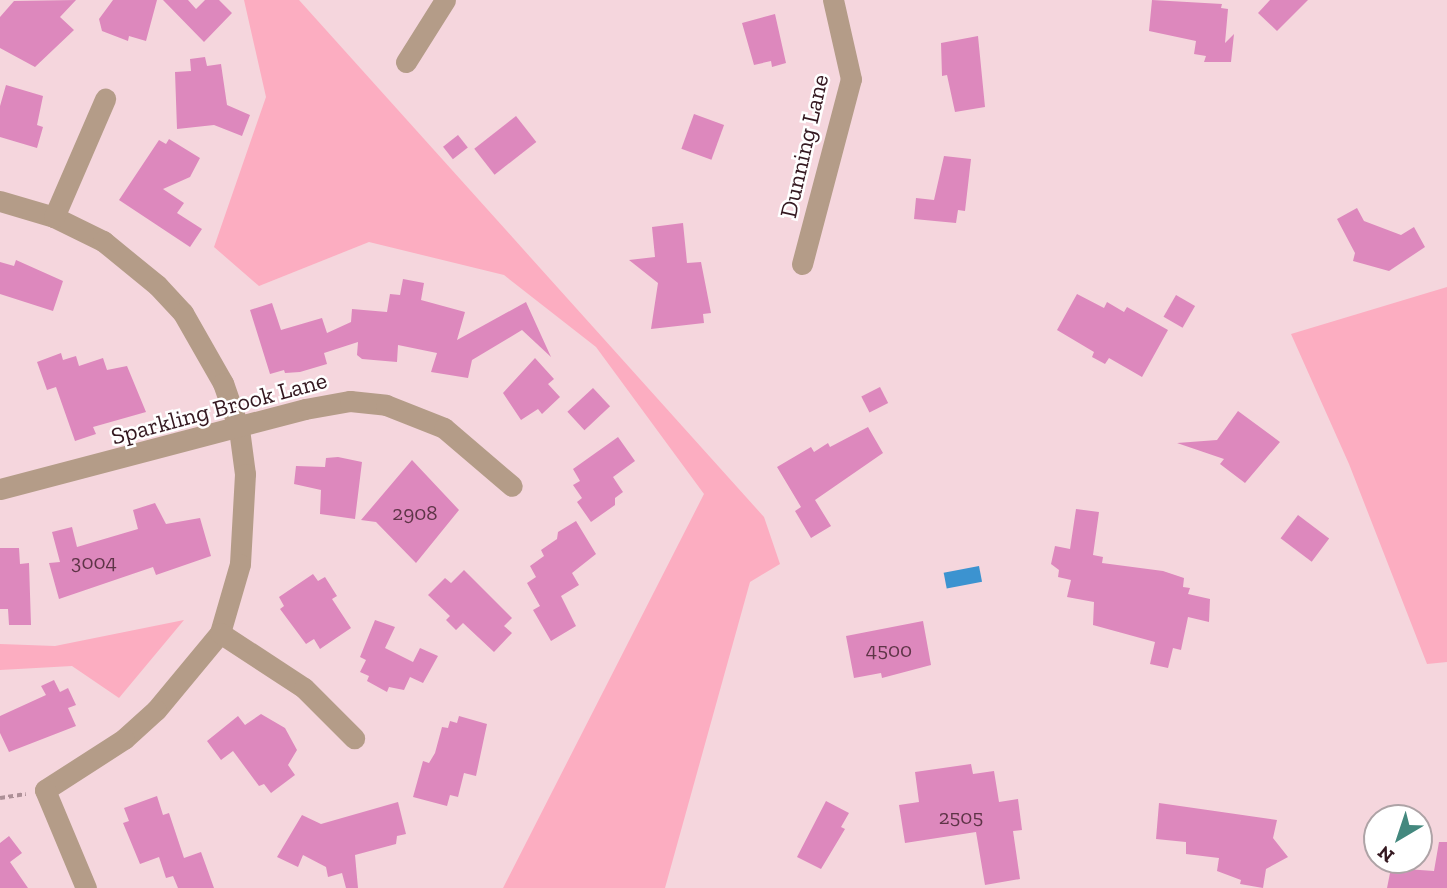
<!DOCTYPE html>
<html>
<head>
<meta charset="utf-8">
<style>
  body { margin:0 }
  #map { position:relative; width:1447px; height:888px; overflow:hidden; background:#f5d6dd; font-family:"Zilla Slab",serif }
  div>[style] { position:absolute }
  .green>* { inset:0; background:#fcadc1 }
  .water>* { inset:0; background:#3c93d0; transform-origin:0 0 }
  .building>* { inset:0; background:#dd88bd; transform-origin:0 0 }
  .path>* { height:3.5px; margin-top:-1.75px; transform-origin:0; background:repeating-linear-gradient(90deg,#ad9097 0 5px,transparent 0 8.5px) }
  .minor>* { height:21px; margin:-10.5px; padding:0 10.5px; transform-origin:10.5px; border-radius:10.5px; background:#b49c88 }
  span { translate:-50% -50%; white-space:nowrap; text-align:center; line-height:1.15; -webkit-text-stroke:5px #fff; paint-order:stroke }
  .number-label { font-size:21px; color:#5e3447 }
  .number-label span { -webkit-text-stroke-width:0 }
  .street-label { font-size:24px; color:#341820 }
  .north { position:absolute; left:1363px; top:804px; width:70px; height:70px; box-sizing:border-box; background:#fff; border:2px solid #aea3a6; border-radius:50%; rotate:219deg; font-size:19px; font-weight:700; line-height:28px; text-align:center; color:#341820 }
  .north::after { content:''; display:block; margin:auto; width:24px; height:32px; background:#43887e; clip-path:polygon(50% 0,100% 100%,50% 72%,0 100%) }
</style>
</head>
<body>
<div id="map">
  <div class="green">
    <i style="clip-path:polygon(244px 0,299px 0,764px 517px,780px 564px,750px 582px,665px 888px,503px 888px,704px 494px,596px 347px,504px 275px,369px 242px,259px 286px,214px 247px,266px 97px)"></i>
    <i style="clip-path:polygon(1447px 287px,1447px 662px,1427px 664px,1349px 464px,1291px 334px)"></i>
    <i style="clip-path:polygon(184px 620px,119px 698px,72px 666px,0 670px,0 644px,55px 646px)"></i>
  </div>
  <div class="water">
    <i style="left:979px;top:566px;width:16px;height:36px;rotate:79deg"></i>
  </div>
  <div class="building">
    <i style="clip-path:polygon(76px 0,60px 17px,74px 30px,35px 67px,0 48px,0 17px,14px 1px)"></i>
    <i style="clip-path:polygon(113px 0,157px 0,146px 41px,129px 36px,128px 41px,102px 31px,99px 19px)"></i>
    <i style="clip-path:polygon(163px 0,188px 0,196px 9px,205px 0,219px 0,232px 13px,204px 42px)"></i>
    <i style="clip-path:polygon(1152px 0,1222px 4px,1221px 8px,1228px 9px,1225px 43px,1234px 34px,1231px 62px,1204px 62px,1206px 56px,1194px 54px,1196px 41px,1149px 31px)"></i>
    <i style="clip-path:polygon(1270px 0,1308px 0,1277px 31px,1258px 13px)"></i>
    <i style="clip-path:polygon(775px 14px,786px 63px,772px 67px,771px 61px,754px 65px,742px 23px)"></i>
    <i style="clip-path:polygon(978px 36px,985px 107px,955px 112px,947px 75px,942px 76px,941px 43px)"></i>
    <i style="clip-path:polygon(205px 57px,207px 66px,221px 64px,227px 105px,250px 115px,242px 136px,214px 125px,177px 129px,175px 72px,191px 71px,190px 59px)"></i>
    <i style="clip-path:polygon(6px 85px,43px 96px,37px 125px,43px 127px,37px 148px,0 137px,0 106px)"></i>
    <i style="left:694px;top:114px;width:32px;height:37px;rotate:20deg"></i>
    <i style="left:516px;top:116px;width:33px;height:53px;rotate:52deg"></i>
    <i style="left:458px;top:135px;width:16px;height:19px;rotate:52deg"></i>
    <i style="clip-path:polygon(169px 139px,200px 158px,190px 177px,163px 189px,184px 203px,177px 213px,202px 229px,190px 247px,119px 200px,159px 140px,166px 144px)"></i>
    <i style="clip-path:polygon(944px 156px,971px 159px,965px 211px,958px 210px,956px 223px,914px 219px,916px 198px,934px 200px)"></i>
    <i style="clip-path:polygon(1357px 208px,1364px 221px,1401px 235px,1414px 227px,1425px 247px,1389px 271px,1353px 261px,1355px 253px,1337px 219px)"></i>
    <i style="clip-path:polygon(683px 223px,687px 263px,701px 262px,711px 313px,703px 314px,704px 323px,651px 329px,658px 283px,629px 260px,655px 257px,652px 227px)"></i>
    <i style="clip-path:polygon(16px 260px,63px 281px,53px 311px,0 294px,0 262px,14px 266px)"></i>
    <i style="clip-path:polygon(403px 279px,424px 283px,421px 300px,465px 312px,457px 340px,526px 302px,551px 357px,522px 330px,472px 360px,468px 378px,431px 372px,437px 353px,398px 345px,397px 362px,362px 359px,357px 355px,358px 342px,324px 353px,327px 364px,300px 372px,285px 373px,284px 370px,270px 374px,250px 310px,272px 303px,281px 330px,322px 318px,327px 333px,351px 322px,352px 309px,387px 312px,390px 294px,400px 295px)"></i>
    <i style="clip-path:polygon(1077px 294px,1104px 308px,1107px 302px,1124px 312px,1127px 307px,1168px 330px,1142px 377px,1109px 358px,1105px 364px,1092px 357px,1094px 352px,1057px 330px)"></i>
    <i style="left:1176px;top:295px;width:22px;height:25px;rotate:30deg"></i>
    <i style="clip-path:polygon(61px 353px,63px 360px,76px 356px,79px 366px,103px 358px,107px 370px,127px 366px,146px 412px,93px 427px,96px 434px,75px 441px,56px 387px,47px 390px,37px 362px)"></i>
    <i style="clip-path:polygon(535px 358px,554px 379px,548px 384px,560px 397px,542px 414px,538px 409px,521px 420px,503px 393px)"></i>
    <i style="left:880px;top:387px;width:18px;height:21px;rotate:63deg"></i>
    <i style="left:593px;top:388px;width:25px;height:35px;rotate:47deg"></i>
    <i style="clip-path:polygon(1238px 411px,1280px 442px,1245px 483px,1220px 464px,1224px 459px,1177px 443px,1217px 440px)"></i>
    <i style="clip-path:polygon(868px 427px,883px 453px,815px 500px,831px 526px,811px 538px,795px 511px,801px 507px,777px 467px,811px 447px,814px 452px,828px 443px,830px 447px)"></i>
    <i style="clip-path:polygon(618px 437px,635px 461px,613px 477px,623px 492px,615px 498px,615px 505px,591px 522px,577px 502px,582px 498px,573px 485px,580px 481px,573px 469px)"></i>
    <i style="clip-path:polygon(338px 457px,362px 462px,355px 519px,320px 514px,321px 490px,294px 484px,296px 466px,325px 467px,326px 458px)"></i>
    <i style="clip-path:polygon(412px 460px,459px 510px,416px 563px,376px 522px,361px 520px)"></i>
    <i style="clip-path:polygon(155px 503px,166px 524px,200px 518px,211px 556px,156px 575px,153px 567px,59px 599px,49px 563px,60px 562px,52px 532px,72px 527px,77px 547px,138px 529px,133px 510px)"></i>
    <i style="clip-path:polygon(1076px 509px,1099px 512px,1093px 555px,1103px 557px,1102px 563px,1163px 571px,1184px 578px,1183px 587px,1190px 588px,1188px 594px,1210px 599px,1209px 622px,1188px 617px,1181px 650px,1173px 648px,1168px 668px,1150px 664px,1155px 642px,1093px 625px,1094px 602px,1067px 597px,1071px 580px,1058px 577px,1059px 570px,1051px 564px,1055px 546px,1070px 549px)"></i>
    <i style="left:1298px;top:515px;width:39px;height:29px;rotate:37deg"></i>
    <i style="clip-path:polygon(576px 521px,596px 554px,572px 573px,579px 585px,561px 596px,576px 626px,551px 641px,533px 610px,540px 606px,527px 583px,536px 577px,530px 566px,544px 556px,541px 550px,557px 539px,558px 532px)"></i>
    <i style="clip-path:polygon(0 548px,19px 548px,20px 564px,29px 563px,31px 625px,9px 625px,8px 609px,0 609px)"></i>
    <i style="clip-path:polygon(464px 570px,512px 618px,504px 626px,512px 633px,494px 652px,463px 623px,456px 630px,446px 620px,450px 616px,428px 595px,445px 578px,451px 583px)"></i>
    <i style="clip-path:polygon(313px 574px,318px 581px,325px 577px,337px 596px,332px 599px,351px 628px,320px 649px,314px 639px,306px 644px,280px 609px,284px 606px,279px 597px)"></i>
    <i style="clip-path:polygon(375px 620px,395px 627px,385px 648px,413px 662px,420px 648px,438px 656px,423px 683px,410px 677px,404px 690px,389px 687px,387px 692px,367px 681px,369px 676px,360px 672px,366px 660px,360px 657px)"></i>
    <i style="clip-path:polygon(923px 621px,931px 665px,882px 678px,881px 673px,854px 678px,846px 636px)"></i>
    <i style="clip-path:polygon(54px 680px,60px 692px,68px 688px,76px 705px,68px 708px,76px 726px,9px 752px,0 733px,0 716px,46px 695px,41px 686px)"></i>
    <i style="clip-path:polygon(261px 714px,285px 728px,297px 750px,288px 765px,295px 775px,271px 793px,264px 784px,259px 786px,233px 751px,221px 760px,207px 741px,238px 716px,245px 725px)"></i>
    <i style="clip-path:polygon(459px 716px,487px 724px,476px 776px,464px 773px,458px 797px,450px 795px,447px 806px,413px 797px,423px 761px,429px 763px,435px 753px,442px 727px,448px 728px,450px 721px,457px 723px)"></i>
    <i style="clip-path:polygon(971px 764px,973px 774px,994px 771px,999px 802px,1018px 799px,1022px 830px,1013px 831px,1020px 879px,985px 885px,976px 832px,905px 843px,899px 805px,919px 802px,915px 772px)"></i>
    <i style="clip-path:polygon(157px 796px,163px 815px,169px 813px,184px 858px,201px 852px,214px 888px,178px 888px,173px 876px,166px 878px,159px 857px,140px 864px,123px 823px,129px 821px,124px 808px)"></i>
    <i style="clip-path:polygon(826px 801px,849px 813px,841px 827px,845px 829px,821px 869px,797px 857px)"></i>
    <i style="clip-path:polygon(398px 802px,406px 834px,397px 836px,396px 844px,355px 855px,358px 888px,346px 888px,342px 873px,328px 877px,326px 867px,303px 855px,298px 867px,277px 857px,302px 815px,321px 824px)"></i>
    <i style="clip-path:polygon(1159px 803px,1277px 820px,1273px 838px,1288px 857px,1266px 869px,1263px 888px,1240px 884px,1241px 880px,1217px 871px,1219px 858px,1186px 854px,1186px 842px,1156px 839px)"></i>
    <i style="clip-path:polygon(9px 836px,22px 853px,10px 862px,28px 888px,0 888px,0 843px)"></i>
    <i style="clip-path:polygon(1439px 842px,1447px 842px,1447px 888px,1387px 888px,1391px 868px,1434px 871px)"></i>
  </div>
  <div class="path">
    <i style="left:0;top:798px;width:26px;rotate:-9deg"></i>
  </div>
  <div class="minor">
    <i style="left:406px;top:62px;width:73px;rotate:-57.8deg"></i>
    <i style="left:0;top:201px;width:56px;rotate:16.5deg"></i>
    <i style="left:54px;top:217px;width:55px;rotate:26.1deg"></i>
    <i style="left:103px;top:241px;width:70px;rotate:39.2deg"></i>
    <i style="left:157px;top:285px;width:38px;rotate:47deg"></i>
    <i style="left:183px;top:313px;width:81px;rotate:60.3deg"></i>
    <i style="left:223px;top:383px;width:49px;rotate:70.8deg"></i>
    <i style="left:239px;top:429px;width:45px;rotate:82.4deg"></i>
    <i style="left:245px;top:474px;width:90px;rotate:93.2deg"></i>
    <i style="left:240px;top:564px;width:72px;rotate:106.2deg"></i>
    <i style="left:220px;top:633px;width:100px;rotate:129.7deg"></i>
    <i style="left:156px;top:710px;width:43px;rotate:137.8deg"></i>
    <i style="left:124px;top:739px;width:94px;rotate:147.2deg"></i>
    <i style="left:45px;top:790px;width:106px;rotate:67.3deg"></i>
    <i style="left:54px;top:217px;width:129px;rotate:-66.6deg"></i>
    <i style="left:802px;top:264px;width:191px;rotate:-75.2deg"></i>
    <i style="left:851px;top:79px;width:81px;rotate:-102.8deg"></i>
    <i style="left:0;top:489px;width:315px;rotate:-14.7deg"></i>
    <i style="left:305px;top:409px;width:46px;rotate:-10.1deg"></i>
    <i style="left:350px;top:401px;width:36px;rotate:6deg"></i>
    <i style="left:386px;top:405px;width:62px;rotate:21.6deg"></i>
    <i style="left:444px;top:428px;width:89px;rotate:40.5deg"></i>
    <i style="left:220px;top:633px;width:100px;rotate:33.2deg"></i>
    <i style="left:304px;top:688px;width:71px;rotate:45deg"></i>
  </div>
  <div class="number-label">
    <span style="left:415px;top:513px">2908</span>
    <span style="left:94px;top:562px">3004</span>
    <span style="left:889px;top:650px">4500</span>
    <span style="left:961px;top:817px">2505</span>
  </div>
  <div class="street-label">
    <span style="left:804px;top:146px;rotate:-77deg">Dunning Lane</span>
    <span style="left:219px;top:408px;rotate:-15deg">Sparkling Brook Lane</span>
  </div>
  <div class="north">N</div>
</div>
</body>
</html>
